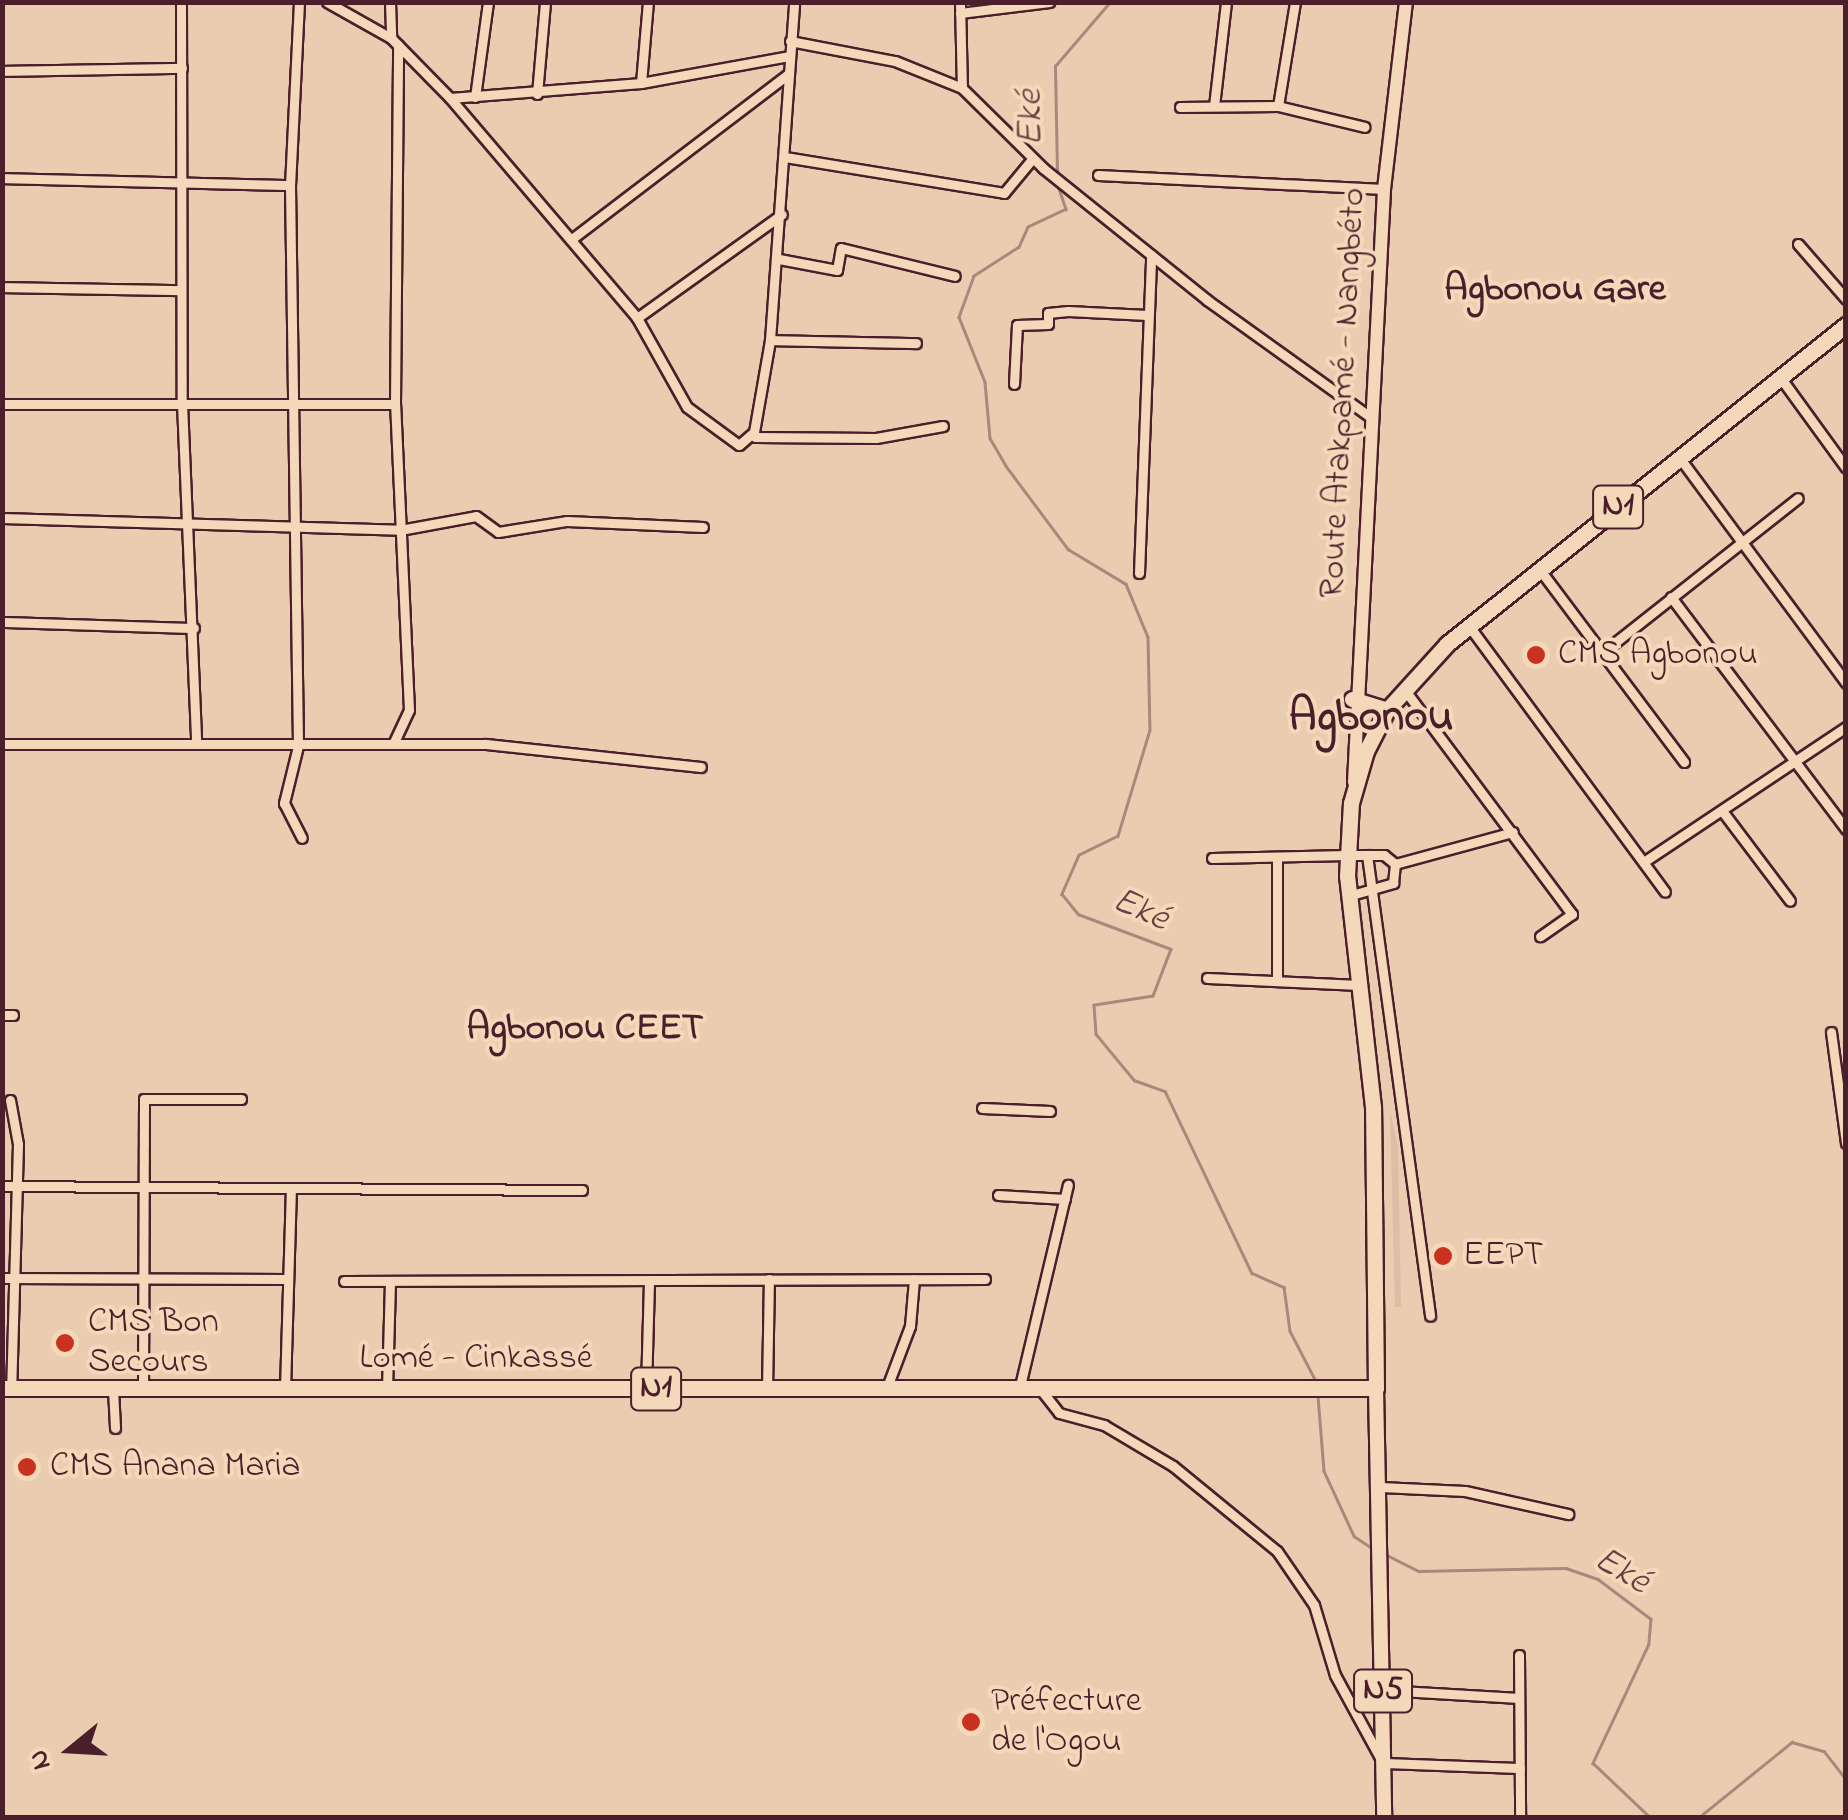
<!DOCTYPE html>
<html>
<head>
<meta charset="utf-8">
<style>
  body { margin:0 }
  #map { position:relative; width:1848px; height:1820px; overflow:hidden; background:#eacdb1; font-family:"Indie Flower",sans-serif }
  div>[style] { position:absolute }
  .built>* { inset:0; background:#dcbea6 }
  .stream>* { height:2.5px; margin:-1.25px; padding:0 1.25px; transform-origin:1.25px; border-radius:1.25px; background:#ab887c }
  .roads { filter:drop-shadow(2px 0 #4a1f2b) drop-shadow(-2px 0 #4a1f2b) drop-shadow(0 2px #4a1f2b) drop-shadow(0 -2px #4a1f2b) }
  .minor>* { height:9px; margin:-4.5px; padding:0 4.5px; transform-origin:4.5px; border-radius:4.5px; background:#f4d8ba }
  .secondary>* { height:12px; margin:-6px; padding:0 6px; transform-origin:6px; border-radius:6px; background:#f4d8ba }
  .primary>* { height:14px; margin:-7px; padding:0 7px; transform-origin:7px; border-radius:7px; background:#f4d8ba }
  .trunk>* { height:15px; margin:-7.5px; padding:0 7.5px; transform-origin:7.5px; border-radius:7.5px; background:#f4d8ba }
  .dots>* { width:28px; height:28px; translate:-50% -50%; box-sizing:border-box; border:5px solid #f4d8ba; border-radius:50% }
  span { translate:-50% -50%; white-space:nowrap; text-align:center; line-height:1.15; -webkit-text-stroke:8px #f4d8ba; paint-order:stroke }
  .shield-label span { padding:2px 8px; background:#f4d8ba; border:2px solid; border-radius:8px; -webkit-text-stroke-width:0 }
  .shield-label { font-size:32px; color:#4a1f2b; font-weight:700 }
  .street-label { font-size:35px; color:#4a1f2b }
  .poi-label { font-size:35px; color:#4a1f2b }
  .left { translate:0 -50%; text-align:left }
  .water-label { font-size:38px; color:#673e43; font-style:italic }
  .neighbourhood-label { font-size:38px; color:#4a1f2b; font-weight:700 }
  .district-label { font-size:45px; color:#4a1f2b; font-weight:700 }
  .frame { position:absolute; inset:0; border:5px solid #4a1f2b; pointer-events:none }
  .north { position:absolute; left:20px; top:1700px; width:100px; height:100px; -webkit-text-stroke:8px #f4d8ba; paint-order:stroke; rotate:252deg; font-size:28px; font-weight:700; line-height:40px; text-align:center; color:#4a1f2b }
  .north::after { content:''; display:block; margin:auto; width:35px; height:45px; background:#4a1f2b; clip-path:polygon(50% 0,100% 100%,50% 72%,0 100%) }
</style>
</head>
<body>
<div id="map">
  <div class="built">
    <i style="clip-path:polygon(1390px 1110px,1398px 1147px,1401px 1307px,1395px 1307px)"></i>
  </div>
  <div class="stream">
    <i style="left:1057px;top:172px;width:106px;rotate:-91.1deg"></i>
    <i style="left:1055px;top:66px;width:84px;rotate:-49.3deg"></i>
    <i style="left:1056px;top:180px;width:31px;rotate:71deg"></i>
    <i style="left:1066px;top:209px;width:42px;rotate:154.7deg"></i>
    <i style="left:1028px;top:227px;width:22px;rotate:114deg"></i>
    <i style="left:1019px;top:247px;width:54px;rotate:147.2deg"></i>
    <i style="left:974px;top:276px;width:44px;rotate:110.1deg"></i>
    <i style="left:959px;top:317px;width:70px;rotate:68.2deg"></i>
    <i style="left:985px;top:382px;width:56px;rotate:84.9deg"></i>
    <i style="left:990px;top:438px;width:32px;rotate:60deg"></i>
    <i style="left:1006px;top:466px;width:104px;rotate:53.2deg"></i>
    <i style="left:1068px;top:549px;width:68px;rotate:31.1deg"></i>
    <i style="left:1126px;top:584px;width:57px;rotate:67.5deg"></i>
    <i style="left:1148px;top:637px;width:93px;rotate:88.8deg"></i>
    <i style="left:1150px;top:730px;width:111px;rotate:106.8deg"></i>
    <i style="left:1118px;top:836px;width:43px;rotate:154deg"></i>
    <i style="left:1079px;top:855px;width:43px;rotate:113.6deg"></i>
    <i style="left:1062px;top:894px;width:26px;rotate:51deg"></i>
    <i style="left:1078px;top:914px;width:99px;rotate:20.6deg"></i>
    <i style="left:1171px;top:949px;width:50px;rotate:111deg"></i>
    <i style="left:1153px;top:996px;width:60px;rotate:171.3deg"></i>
    <i style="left:1094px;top:1005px;width:29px;rotate:86deg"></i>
    <i style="left:1096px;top:1034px;width:60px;rotate:50.4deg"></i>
    <i style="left:1134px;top:1080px;width:33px;rotate:20deg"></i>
    <i style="left:1165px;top:1091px;width:202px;rotate:64.5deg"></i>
    <i style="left:1252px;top:1273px;width:35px;rotate:24deg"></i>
    <i style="left:1284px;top:1287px;width:44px;rotate:82.2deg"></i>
    <i style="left:1290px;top:1331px;width:59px;rotate:62.6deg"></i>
    <i style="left:1318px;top:1396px;width:75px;rotate:85.4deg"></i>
    <i style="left:1324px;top:1471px;width:72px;rotate:65.2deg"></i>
    <i style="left:1354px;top:1536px;width:23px;rotate:34deg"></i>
    <i style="left:1385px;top:1554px;width:38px;rotate:27deg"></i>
    <i style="left:1419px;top:1571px;width:147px;rotate:-1.2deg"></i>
    <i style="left:1566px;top:1568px;width:34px;rotate:19deg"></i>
    <i style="left:1598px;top:1579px;width:66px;rotate:37deg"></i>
    <i style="left:1651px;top:1619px;width:25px;rotate:95deg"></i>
    <i style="left:1649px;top:1644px;width:132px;rotate:115.2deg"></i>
    <i style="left:1593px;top:1763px;width:80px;rotate:43.5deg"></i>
    <i style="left:1698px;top:1818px;width:121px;rotate:-39deg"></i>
    <i style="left:1792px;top:1742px;width:33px;rotate:16deg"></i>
    <i style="left:1824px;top:1751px;width:36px;rotate:52deg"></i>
  </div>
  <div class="roads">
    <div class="minor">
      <i style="left:181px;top:2px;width:401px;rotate:89.9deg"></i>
      <i style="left:182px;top:403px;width:341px;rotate:87.6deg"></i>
      <i style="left:299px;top:2px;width:183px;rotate:92.8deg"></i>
      <i style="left:290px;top:185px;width:561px;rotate:89.18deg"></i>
      <i style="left:298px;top:746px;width:59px;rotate:103.8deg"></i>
      <i style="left:284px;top:803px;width:39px;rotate:63deg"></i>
      <i style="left:327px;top:2px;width:73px;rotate:29.4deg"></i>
      <i style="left:391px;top:38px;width:84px;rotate:45.5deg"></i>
      <i style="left:450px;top:98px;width:289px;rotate:49.6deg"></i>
      <i style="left:637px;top:318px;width:102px;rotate:60.7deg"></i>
      <i style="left:687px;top:407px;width:64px;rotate:36.2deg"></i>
      <i style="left:739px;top:445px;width:20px;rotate:-41deg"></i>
      <i style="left:754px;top:432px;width:93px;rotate:-80.1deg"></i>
      <i style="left:770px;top:340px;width:339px;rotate:-85.9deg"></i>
      <i style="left:390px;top:2px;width:36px;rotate:88deg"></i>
      <i style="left:960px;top:2px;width:86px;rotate:88.7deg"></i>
      <i style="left:960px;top:13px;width:90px;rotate:-7deg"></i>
      <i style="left:790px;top:41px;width:107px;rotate:10.8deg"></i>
      <i style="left:895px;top:61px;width:72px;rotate:21.9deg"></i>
      <i style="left:962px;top:88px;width:114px;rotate:44.6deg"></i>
      <i style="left:1043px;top:168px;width:211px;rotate:38.8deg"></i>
      <i style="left:1207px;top:300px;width:203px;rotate:35.6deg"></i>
      <i style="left:2px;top:71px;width:180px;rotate:-1deg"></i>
      <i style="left:641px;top:83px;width:81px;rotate:-85.1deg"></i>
      <i style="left:537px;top:94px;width:92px;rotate:-85deg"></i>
      <i style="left:475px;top:97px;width:96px;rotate:-82.2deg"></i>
      <i style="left:450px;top:98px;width:192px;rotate:-4.5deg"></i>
      <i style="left:641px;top:83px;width:150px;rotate:-10.3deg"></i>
      <i style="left:1214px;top:106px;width:105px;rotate:-83.4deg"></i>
      <i style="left:1278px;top:106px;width:105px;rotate:-80.7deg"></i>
      <i style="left:1180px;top:107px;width:98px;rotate:-0.6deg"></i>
      <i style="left:1278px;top:106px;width:89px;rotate:13.6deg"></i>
      <i style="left:785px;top:157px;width:222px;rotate:9.3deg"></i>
      <i style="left:1004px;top:193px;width:45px;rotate:-50.4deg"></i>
      <i style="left:1098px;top:175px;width:286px;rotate:2.8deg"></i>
      <i style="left:2px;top:178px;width:288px;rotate:1.4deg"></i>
      <i style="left:573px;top:238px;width:270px;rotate:-37.3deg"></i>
      <i style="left:1798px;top:244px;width:73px;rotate:48.9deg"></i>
      <i style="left:779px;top:259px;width:59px;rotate:10.7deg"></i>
      <i style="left:837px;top:270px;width:22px;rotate:-80deg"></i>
      <i style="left:841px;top:248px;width:117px;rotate:13.8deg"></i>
      <i style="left:2px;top:287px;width:178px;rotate:1deg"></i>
      <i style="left:637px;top:318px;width:178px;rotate:-35.6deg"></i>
      <i style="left:770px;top:340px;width:146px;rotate:1.2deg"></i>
      <i style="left:1780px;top:377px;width:112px;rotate:54deg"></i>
      <i style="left:1014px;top:384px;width:59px;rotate:-87.1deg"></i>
      <i style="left:1017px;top:325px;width:31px;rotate:-2deg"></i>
      <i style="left:1048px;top:324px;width:11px;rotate:-90deg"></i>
      <i style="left:1048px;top:313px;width:20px;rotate:-6deg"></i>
      <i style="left:1068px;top:311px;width:79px;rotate:2.9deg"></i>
      <i style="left:2px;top:404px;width:393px"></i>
      <i style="left:755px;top:437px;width:121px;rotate:0.5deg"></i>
      <i style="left:876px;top:438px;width:68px;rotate:-10.2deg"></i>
      <i style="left:1679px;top:457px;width:281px;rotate:53.5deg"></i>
      <i style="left:2px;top:518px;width:398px;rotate:1.7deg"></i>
      <i style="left:400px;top:530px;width:77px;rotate:-10.4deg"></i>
      <i style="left:476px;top:516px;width:27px;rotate:36deg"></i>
      <i style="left:498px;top:532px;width:70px;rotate:-9.1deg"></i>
      <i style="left:567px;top:521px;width:136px;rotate:2.5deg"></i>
      <i style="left:1540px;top:570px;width:240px;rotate:53.1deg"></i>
      <i style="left:1139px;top:573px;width:318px;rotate:-87.8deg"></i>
      <i style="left:1671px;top:597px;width:291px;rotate:53deg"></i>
      <i style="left:2px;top:622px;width:192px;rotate:1.8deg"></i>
      <i style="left:1469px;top:626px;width:330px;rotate:53.6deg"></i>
      <i style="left:1603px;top:652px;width:248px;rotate:-38.3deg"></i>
      <i style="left:1404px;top:689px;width:281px;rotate:53.3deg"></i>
      <i style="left:1572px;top:914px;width:39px;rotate:145deg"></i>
      <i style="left:394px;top:742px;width:35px;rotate:-65deg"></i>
      <i style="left:409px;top:710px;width:306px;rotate:-92.6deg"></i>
      <i style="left:395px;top:404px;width:359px;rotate:-89.5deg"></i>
      <i style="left:2px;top:744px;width:484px"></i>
      <i style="left:486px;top:744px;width:216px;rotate:6.1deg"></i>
      <i style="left:1723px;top:812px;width:111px;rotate:53deg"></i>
      <i style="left:1353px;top:855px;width:31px"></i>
      <i style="left:1384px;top:855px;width:14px;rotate:39deg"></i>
      <i style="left:1395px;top:864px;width:122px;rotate:-15.2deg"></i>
      <i style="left:1367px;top:855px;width:465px;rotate:82.2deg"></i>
      <i style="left:1277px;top:857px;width:123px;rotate:90deg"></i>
      <i style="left:1212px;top:858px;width:135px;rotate:-1.3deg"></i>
      <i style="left:1645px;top:861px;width:242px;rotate:-33.7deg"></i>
      <i style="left:1355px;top:894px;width:40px;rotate:-16deg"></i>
      <i style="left:1393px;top:883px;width:19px;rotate:-84deg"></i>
      <i style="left:1207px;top:978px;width:153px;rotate:2.6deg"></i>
      <i style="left:2px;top:1015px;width:11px"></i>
      <i style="left:1831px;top:1032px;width:112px;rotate:82.3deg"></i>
      <i style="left:10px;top:1100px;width:45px;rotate:79.7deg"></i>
      <i style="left:18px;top:1144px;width:245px;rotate:91.6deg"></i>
      <i style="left:982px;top:1108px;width:68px;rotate:2.5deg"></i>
      <i style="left:2px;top:1186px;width:580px;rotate:0.4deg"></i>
      <i style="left:998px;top:1195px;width:67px;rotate:3.4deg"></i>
      <i style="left:2px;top:1278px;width:286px;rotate:0.2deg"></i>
      <i style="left:344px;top:1281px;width:641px;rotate:-0.18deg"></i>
      <i style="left:887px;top:1387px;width:65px;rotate:-69.3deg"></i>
      <i style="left:910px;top:1326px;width:47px;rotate:-85.1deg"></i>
      <i style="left:113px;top:1389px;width:39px;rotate:87deg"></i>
      <i style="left:143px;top:1389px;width:290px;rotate:-89.8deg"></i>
      <i style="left:144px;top:1099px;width:97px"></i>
      <i style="left:285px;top:1389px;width:197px;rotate:-88.3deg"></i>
      <i style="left:387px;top:1389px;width:108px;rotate:-88.4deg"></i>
      <i style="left:646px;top:1389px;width:109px;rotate:-88.4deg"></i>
      <i style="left:767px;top:1390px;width:111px;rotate:-89deg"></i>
      <i style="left:1019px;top:1390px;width:211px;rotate:-76.6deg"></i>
      <i style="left:1041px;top:1390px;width:29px;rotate:52deg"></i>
      <i style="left:1059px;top:1413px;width:47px;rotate:14.9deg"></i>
      <i style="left:1104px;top:1425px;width:80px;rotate:30.7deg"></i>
      <i style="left:1173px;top:1466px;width:134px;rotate:39.3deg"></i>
      <i style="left:1277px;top:1551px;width:65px;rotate:55.6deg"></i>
      <i style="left:1314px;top:1605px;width:73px;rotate:73.3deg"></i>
      <i style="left:1335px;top:1675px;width:100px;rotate:61.4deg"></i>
      <i style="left:1383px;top:1763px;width:137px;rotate:2.1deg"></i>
      <i style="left:1381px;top:1487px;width:84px;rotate:2.7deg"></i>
      <i style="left:1465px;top:1491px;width:106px;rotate:12.6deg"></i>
      <i style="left:1519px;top:1655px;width:163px;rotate:89.6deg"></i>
      <i style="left:1383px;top:1690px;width:136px;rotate:3.4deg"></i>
    </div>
    <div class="secondary">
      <i style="left:1354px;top:782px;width:594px;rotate:-87.1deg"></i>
      <i style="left:1384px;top:189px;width:188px;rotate:-83.3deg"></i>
    </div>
    <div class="primary">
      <i style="left:1376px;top:1388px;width:430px;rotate:88.9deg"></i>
    </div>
    <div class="trunk">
      <i style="left:1352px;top:699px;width:37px;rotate:17deg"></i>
      <i style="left:2px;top:1388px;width:1374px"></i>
      <i style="left:1376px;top:1388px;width:281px;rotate:-90.6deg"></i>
      <i style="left:1373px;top:1107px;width:232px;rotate:-96.4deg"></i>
      <i style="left:1347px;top:876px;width:73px;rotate:-86.9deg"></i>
      <i style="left:1351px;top:803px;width:54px;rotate:-73.9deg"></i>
      <i style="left:1366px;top:751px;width:46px;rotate:-62.9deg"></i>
      <i style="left:1387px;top:710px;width:89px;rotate:-47.7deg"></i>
      <i style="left:1447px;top:644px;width:511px;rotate:-38.64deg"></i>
    </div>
  </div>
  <div class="dots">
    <i style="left:1536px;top:655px;background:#c8321e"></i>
    <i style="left:1443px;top:1256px;background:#c8321e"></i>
    <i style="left:65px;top:1343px;background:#c8321e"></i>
    <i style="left:27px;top:1467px;background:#c8321e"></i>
    <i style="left:971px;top:1722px;background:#c8321e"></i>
  </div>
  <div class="shield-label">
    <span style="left:1618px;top:507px">N1</span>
    <span style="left:656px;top:1389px">N1</span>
    <span style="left:1383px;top:1691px">N5</span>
  </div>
  <div class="street-label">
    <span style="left:1344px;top:393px;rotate:-87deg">Route Atakpamé - Nangbéto</span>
    <span style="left:476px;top:1359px">Lomé - Cinkassé</span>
  </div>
  <div class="poi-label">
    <span class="left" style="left:1558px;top:655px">CMS Agbonou</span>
    <span class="left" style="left:1463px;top:1256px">EEPT</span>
    <span class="left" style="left:88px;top:1343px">CMS Bon<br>Secours</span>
    <span class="left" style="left:50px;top:1467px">CMS Anana Maria</span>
    <span class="left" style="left:991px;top:1722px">Préfecture<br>de l'Ogou</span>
  </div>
  <div class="water-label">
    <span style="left:1032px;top:118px;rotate:-91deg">Eké</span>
    <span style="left:1140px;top:911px;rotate:24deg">Eké</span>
    <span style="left:1621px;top:1572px;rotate:31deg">Eké</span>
  </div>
  <div class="neighbourhood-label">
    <span style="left:1555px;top:291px">Agbonou Gare</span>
    <span style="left:585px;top:1030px">Agbonou CEET</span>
  </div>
  <div class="district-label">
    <span style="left:1371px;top:719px">Agbonou</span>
  </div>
  <div class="frame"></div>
  <div class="north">N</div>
</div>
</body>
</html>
